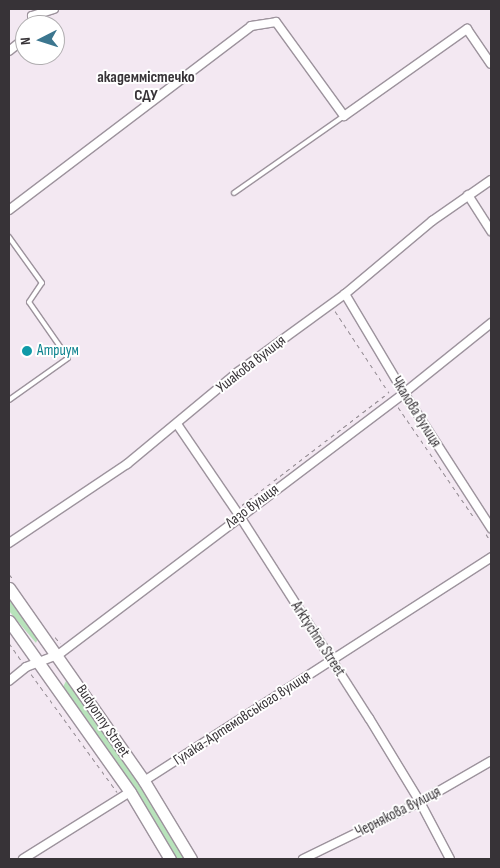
<!DOCTYPE html>
<html>
<head>
<meta charset="utf-8">
<style>
  body { margin:0 }
  #map { position:relative; width:500px; height:868px; overflow:hidden; background:#f3e8f2; font-family:"Sofia Sans Condensed",sans-serif }
  div>[style] { position:absolute }
  .green>* { inset:0; background:#b8e3bb }
  .path>* { height:1px; margin-top:-0.5px; transform-origin:0; background:repeating-linear-gradient(90deg,#928a91 0 4px,transparent 0 8px) }
  .roads { filter:drop-shadow(1px 0 #9d939d) drop-shadow(-1px 0 #9d939d) drop-shadow(0 1px #9d939d) drop-shadow(0 -1px #9d939d) }
  .service>* { height:4px; margin:-2px; padding:0 2px; transform-origin:2px; border-radius:2px; background:#fff }
  .minor>* { height:8px; margin:-4px; padding:0 4px; transform-origin:4px; border-radius:4px; background:#fff }
  .secondary>* { height:11px; margin:-5.5px; padding:0 5.5px; transform-origin:5.5px; border-radius:5.5px; background:#fff }
  .dots>* { width:14px; height:14px; translate:-50% -50%; box-sizing:border-box; border:2px solid #fff; border-radius:50% }
  span { translate:-50% -50%; white-space:nowrap; text-align:center; line-height:1.15; -webkit-text-stroke:4px #fff; paint-order:stroke }
  .culture-label { font-size:15px; color:#0d838f }
  .left { translate:0 -50%; text-align:left }
  .street-label { font-size:15px; color:#373337 }
  .neighbourhood-label { font-size:16px; color:#373337; font-weight:700 }
  .frame { position:absolute; inset:0; border:10px solid #373337; pointer-events:none }
  .north { position:absolute; left:15px; top:15px; width:50px; height:50px; box-sizing:border-box; background:#fff; border:1px solid #afadaf; border-radius:50%; rotate:265deg; font-size:14px; font-weight:700; line-height:20px; text-align:center; color:#373337 }
  .north::after { content:''; display:block; margin:auto; width:18px; height:22px; background:#3c768f; clip-path:polygon(50% 0,100% 100%,50% 72%,0 100%) }
</style>
</head>
<body>
<div id="map">
  <div class="green">
    <i style="clip-path:polygon(9px 597px,38px 638px,36px 643px,9px 611px)"></i>
    <i style="clip-path:polygon(67px 679px,130px 768px,186px 859px,177px 859px,63px 687px)"></i>
  </div>
  <div class="path">
    <i style="left:335px;top:311px;width:98px;rotate:56.6deg"></i>
    <i style="left:398px;top:407px;width:136px;rotate:55.5deg"></i>
    <i style="left:242px;top:505px;width:184px;rotate:-37.5deg"></i>
    <i style="left:486px;top:534px;width:9px;rotate:58deg"></i>
    <i style="left:9px;top:574px;width:6px;rotate:51deg"></i>
    <i style="left:55px;top:637px;width:8px;rotate:50deg"></i>
    <i style="left:9px;top:643px;width:21px;rotate:55deg"></i>
    <i style="left:31px;top:674px;width:146px;rotate:53.9deg"></i>
  </div>
  <div class="roads">
    <div class="service">
      <i style="left:234px;top:193px;width:134px;rotate:-35deg"></i>
      <i style="left:9px;top:400px;width:72px;rotate:-35.4deg"></i>
      <i style="left:68px;top:358px;width:68px;rotate:-124.9deg"></i>
      <i style="left:29px;top:302px;width:23px;rotate:-56deg"></i>
      <i style="left:42px;top:283px;width:57px;rotate:-125.7deg"></i>
    </div>
    <div class="minor">
      <i style="left:32px;top:25px;width:9px;rotate:-90deg"></i>
      <i style="left:32px;top:16px;width:23px;rotate:-18deg"></i>
      <i style="left:9px;top:51px;width:21px;rotate:-39deg"></i>
      <i style="left:468px;top:195px;width:43px;rotate:57.4deg"></i>
      <i style="left:9px;top:210px;width:304px;rotate:-37.2deg"></i>
      <i style="left:251px;top:26px;width:25px;rotate:-9deg"></i>
      <i style="left:276px;top:22px;width:116px;rotate:54.1deg"></i>
      <i style="left:344px;top:116px;width:151px;rotate:-35.3deg"></i>
      <i style="left:467px;top:29px;width:42px;rotate:55.6deg"></i>
      <i style="left:345px;top:294px;width:115px;rotate:59.2deg"></i>
      <i style="left:404px;top:393px;width:161px;rotate:57.2deg"></i>
      <i style="left:177px;top:424px;width:110px;rotate:55.7deg"></i>
      <i style="left:239px;top:515px;width:241px;rotate:57.4deg"></i>
      <i style="left:369px;top:718px;width:98px;rotate:58.7deg"></i>
      <i style="left:420px;top:802px;width:64px;rotate:62.2deg"></i>
      <i style="left:9px;top:543px;width:142px;rotate:-33.8deg"></i>
      <i style="left:127px;top:464px;width:144px;rotate:-39.7deg"></i>
      <i style="left:238px;top:372px;width:132px;rotate:-36.1deg"></i>
      <i style="left:345px;top:294px;width:114px;rotate:-40deg"></i>
      <i style="left:432px;top:221px;width:72px;rotate:-34.8deg"></i>
      <i style="left:9px;top:681px;width:22px;rotate:-39deg"></i>
      <i style="left:26px;top:667px;width:34px;rotate:-21deg"></i>
      <i style="left:58px;top:655px;width:434px;rotate:-37.1deg"></i>
      <i style="left:404px;top:393px;width:112px;rotate:-38.8deg"></i>
      <i style="left:144px;top:781px;width:413px;rotate:-32.8deg"></i>
      <i style="left:23px;top:859px;width:126px;rotate:-32.1deg"></i>
      <i style="left:303px;top:859px;width:130px;rotate:-26deg"></i>
      <i style="left:420px;top:802px;width:82px;rotate:-30deg"></i>
    </div>
    <div class="secondary">
      <i style="left:9px;top:588px;width:236px;rotate:55deg"></i>
      <i style="left:144px;top:781px;width:91px;rotate:58.9deg"></i>
      <i style="left:9px;top:621px;width:209px;rotate:54.7deg"></i>
      <i style="left:130px;top:792px;width:78px;rotate:59.2deg"></i>
    </div>
  </div>
  <div class="dots">
    <i style="left:27px;top:351px;background:#0f9aa8"></i>
  </div>
  <div class="culture-label">
    <span class="left" style="left:37px;top:351px">Атриум</span>
  </div>
  <div class="street-label">
    <span style="left:251px;top:364px;rotate:-38deg">Ушакова вулиця</span>
    <span style="left:416px;top:412px;rotate:58deg">Чкалова вулиця</span>
    <span style="left:252px;top:506px;rotate:-37deg">Лазо вулиця</span>
    <span style="left:318px;top:639px;rotate:57deg">Arktychna Street</span>
    <span style="left:242px;top:718px;rotate:-33deg">Гулака-Артемовського вулиця</span>
    <span style="left:103px;top:721px;rotate:56deg">Budyonny Street</span>
    <span style="left:398px;top:812px;rotate:-27deg">Чернякова вулиця</span>
  </div>
  <div class="neighbourhood-label">
    <span style="left:146px;top:87px">академмістечко<br>СДУ</span>
  </div>
  <div class="frame"></div>
  <div class="north">N</div>
</div>
</body>
</html>
